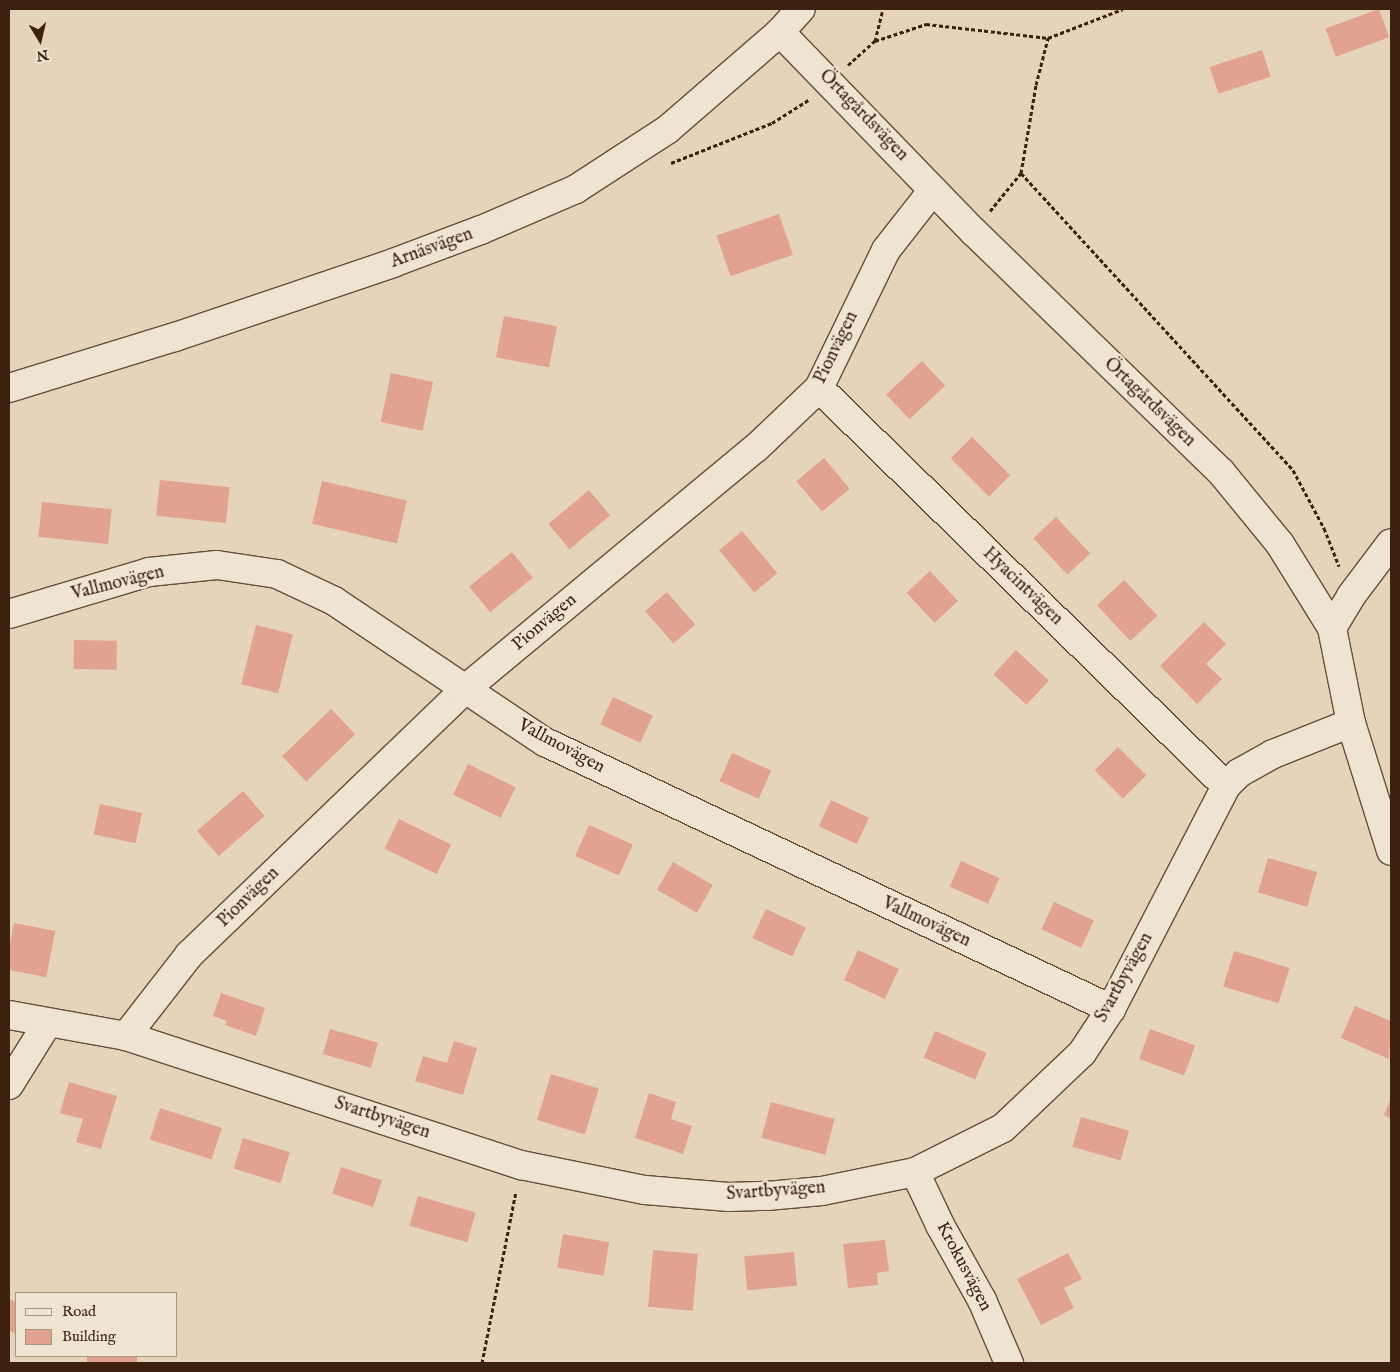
<!DOCTYPE html>
<html>
<head>
<meta charset="utf-8">
<style>
  body { margin:0 }
  #map { position:relative; width:1400px; height:1372px; overflow:hidden; background:#e6d4ba; font-family:"IM FELL English",serif }
  div>[style] { position:absolute }
  .building>* { inset:0; background:#e2a290; transform-origin:0 0 }
  .path>* { height:3px; margin-top:-1.5px; transform-origin:0; background:repeating-linear-gradient(90deg,#3b210e 0 4px,transparent 0 6.5px) }
  .roads { filter:drop-shadow(1px 0 #664e39) drop-shadow(-1px 0 #664e39) drop-shadow(0 1px #664e39) drop-shadow(0 -1px #664e39) }
  .street>* { height:28px; margin:-14px; padding:0 14px; transform-origin:14px; border-radius:14px; background:#efe3d2 }
  .secondary>* { height:28px; margin:-14px; padding:0 14px; transform-origin:14px; border-radius:14px; background:#efe3d2 }
  span { translate:-50% -50%; white-space:nowrap; text-align:center; line-height:1.15; -webkit-text-stroke:5px #efe3d2; paint-order:stroke }
  .street-label { font-size:18px; color:#3b210e }
  .frame { position:absolute; inset:0; border:10px solid #3b210e; pointer-events:none }
  .legend { position:absolute; left:15px; top:1292px; width:162px; height:65px; box-sizing:border-box; background:#efe3d2; border:1px solid #a79584; margin:0; padding:6px 9px; list-style:none; font-size:15px; color:#3b210e }
  .legend li { display:flex; align-items:center; gap:10px; height:25px }
  .legend b { width:25px; border:1px solid #a79584 }
  .north { position:absolute; left:15px; top:15px; width:50px; height:50px; -webkit-text-stroke:4px #efe3d2; paint-order:stroke; rotate:171deg; font-size:14px; font-weight:700; line-height:20px; text-align:center; color:#3b210e }
  .north::after { content:''; display:block; margin:auto; width:18px; height:22px; background:#3b210e; clip-path:polygon(50% 0,100% 100%,50% 72%,0 100%) }
</style>
</head>
<body>
<div id="map">
  <div class="building">
    <i style="left:1379px;top:9px;width:30px;height:57px;rotate:70deg"></i>
    <i style="left:1262px;top:50px;width:28px;height:55px;rotate:72deg"></i>
    <i style="left:779px;top:214px;width:43px;height:66px;rotate:71deg"></i>
    <i style="left:504px;top:316px;width:54px;height:42px;rotate:11deg"></i>
    <i style="left:922px;top:361px;width:34px;height:49px;rotate:47deg"></i>
    <i style="left:391px;top:373px;width:43px;height:50px;rotate:12deg"></i>
    <i style="left:972px;top:437px;width:54px;height:30px;rotate:45deg"></i>
    <i style="left:824px;top:458px;width:40px;height:36px;rotate:50deg"></i>
    <i style="left:160px;top:480px;width:70px;height:36px;rotate:6deg"></i>
    <i style="left:322px;top:481px;width:87px;height:44px;rotate:13deg"></i>
    <i style="left:589px;top:490px;width:33px;height:53px;rotate:50deg"></i>
    <i style="left:42px;top:502px;width:70px;height:35px;rotate:6deg"></i>
    <i style="left:1056px;top:517px;width:50px;height:31px;rotate:47deg"></i>
    <i style="left:742px;top:531px;width:55px;height:30px;rotate:50deg"></i>
    <i style="left:512px;top:552px;width:33px;height:55px;rotate:51deg"></i>
    <i style="left:930px;top:571px;width:41px;height:32px;rotate:47deg"></i>
    <i style="left:1124px;top:580px;width:49px;height:37px;rotate:47deg"></i>
    <i style="left:667px;top:592px;width:43px;height:29px;rotate:49deg"></i>
    <i style="clip-path:polygon(1204px 622px,1226px 644px,1206px 664px,1222px 679px,1197px 704px,1160px 666px)"></i>
    <i style="left:256px;top:625px;width:38px;height:61px;rotate:14deg"></i>
    <i style="left:74px;top:640px;width:43px;height:29px;rotate:1deg"></i>
    <i style="left:1016px;top:650px;width:45px;height:33px;rotate:43deg"></i>
    <i style="left:613px;top:697px;width:44px;height:30px;rotate:25deg"></i>
    <i style="left:331px;top:709px;width:35px;height:68px;rotate:46deg"></i>
    <i style="left:1118px;top:747px;width:40px;height:33px;rotate:45deg"></i>
    <i style="left:732px;top:753px;width:43px;height:31px;rotate:24deg"></i>
    <i style="left:468px;top:764px;width:53px;height:34px;rotate:26deg"></i>
    <i style="left:243px;top:791px;width:33px;height:61px;rotate:49deg"></i>
    <i style="left:831px;top:800px;width:42px;height:29px;rotate:25deg"></i>
    <i style="left:100px;top:804px;width:43px;height:31px;rotate:12deg"></i>
    <i style="left:399px;top:819px;width:58px;height:33px;rotate:26deg"></i>
    <i style="left:589px;top:825px;width:48px;height:34px;rotate:24deg"></i>
    <i style="left:1268px;top:858px;width:51px;height:36px;rotate:16deg"></i>
    <i style="left:961px;top:861px;width:42px;height:28px;rotate:24deg"></i>
    <i style="left:673px;top:862px;width:46px;height:32px;rotate:30deg"></i>
    <i style="left:1054px;top:902px;width:44px;height:30px;rotate:25deg"></i>
    <i style="left:766px;top:909px;width:44px;height:32px;rotate:25deg"></i>
    <i style="left:14px;top:923px;width:42px;height:47px;rotate:11deg"></i>
    <i style="left:858px;top:950px;width:45px;height:33px;rotate:25deg"></i>
    <i style="left:1234px;top:951px;width:58px;height:37px;rotate:17deg"></i>
    <i style="clip-path:polygon(221px 993px,265px 1008px,256px 1036px,225px 1025px,227px 1021px,213px 1016px)"></i>
    <i style="clip-path:polygon(1355px 1006px,1391px 1021px,1389px 1059px,1341px 1038px)"></i>
    <i style="left:330px;top:1029px;width:50px;height:26px;rotate:16deg"></i>
    <i style="left:1150px;top:1029px;width:48px;height:32px;rotate:20deg"></i>
    <i style="left:935px;top:1031px;width:56px;height:29px;rotate:23deg"></i>
    <i style="clip-path:polygon(454px 1041px,477px 1048px,463px 1095px,415px 1081px,423px 1056px,447px 1063px)"></i>
    <i style="left:551px;top:1074px;width:50px;height:48px;rotate:17deg"></i>
    <i style="clip-path:polygon(69px 1082px,117px 1096px,101px 1149px,76px 1142px,83px 1119px,60px 1113px)"></i>
    <i style="clip-path:polygon(649px 1093px,676px 1102px,671px 1119px,692px 1126px,683px 1154px,635px 1138px)"></i>
    <i style="clip-path:polygon(1391px 1098px,1391px 1119px,1384px 1115px)"></i>
    <i style="left:771px;top:1102px;width:66px;height:37px;rotate:15deg"></i>
    <i style="left:160px;top:1108px;width:65px;height:33px;rotate:18deg"></i>
    <i style="left:1081px;top:1117px;width:50px;height:31px;rotate:16deg"></i>
    <i style="left:243px;top:1138px;width:49px;height:32px;rotate:17deg"></i>
    <i style="left:341px;top:1167px;width:43px;height:28px;rotate:18deg"></i>
    <i style="left:418px;top:1196px;width:60px;height:31px;rotate:16deg"></i>
    <i style="left:563px;top:1234px;width:47px;height:34px;rotate:10deg"></i>
    <i style="clip-path:polygon(885px 1240px,889px 1271px,877px 1273px,878px 1285px,848px 1288px,843px 1244px)"></i>
    <i style="left:653px;top:1250px;width:45px;height:57px;rotate:5deg"></i>
    <i style="left:794px;top:1252px;width:34px;height:50px;rotate:85deg"></i>
    <i style="clip-path:polygon(1068px 1253px,1082px 1279px,1064px 1288px,1074px 1308px,1041px 1325px,1017px 1279px)"></i>
    <i style="clip-path:polygon(9px 1299px,16px 1302px,16px 1334px,9px 1330px)"></i>
    <i style="left:87px;top:1356px;width:50px;height:7px"></i>
  </div>
  <div class="path">
    <i style="left:875px;top:41px;width:54px;rotate:-18.4deg"></i>
    <i style="left:926px;top:24px;width:123px;rotate:6.5deg"></i>
    <i style="left:1048px;top:38px;width:80px;rotate:-21.1deg"></i>
    <i style="left:848px;top:65px;width:36px;rotate:-42deg"></i>
    <i style="left:875px;top:41px;width:33px;rotate:-76deg"></i>
    <i style="left:671px;top:163px;width:109px;rotate:-21.6deg"></i>
    <i style="left:772px;top:123px;width:45px;rotate:-32.3deg"></i>
    <i style="left:1021px;top:173px;width:403px;rotate:47.5deg"></i>
    <i style="left:1293px;top:470px;width:66px;rotate:61.9deg"></i>
    <i style="left:1324px;top:528px;width:41px;rotate:68.5deg"></i>
    <i style="left:990px;top:211px;width:49px;rotate:-50.8deg"></i>
    <i style="left:1021px;top:173px;width:89px;rotate:-80.3deg"></i>
    <i style="left:1036px;top:85px;width:49px;rotate:-75.7deg"></i>
    <i style="left:482px;top:1363px;width:174px;rotate:-78.8deg"></i>
  </div>
  <div class="roads">
    <div class="street">
      <i style="left:780px;top:32px;width:279px;rotate:45.9deg"></i>
      <i style="left:974px;top:232px;width:344px;rotate:44.2deg"></i>
      <i style="left:1221px;top:472px;width:93px;rotate:50.7deg"></i>
      <i style="left:1280px;top:544px;width:99px;rotate:58.2deg"></i>
      <i style="left:1332px;top:628px;width:97px;rotate:78.7deg"></i>
      <i style="left:1351px;top:723px;width:134px;rotate:72.6deg"></i>
      <i style="left:819px;top:388px;width:569px;rotate:44.36deg"></i>
      <i style="left:9px;top:614px;width:146px;rotate:-16.7deg"></i>
      <i style="left:149px;top:572px;width:68px;rotate:-5.9deg"></i>
      <i style="left:217px;top:565px;width:61px;rotate:8.5deg"></i>
      <i style="left:277px;top:574px;width:63px;rotate:25.3deg"></i>
      <i style="left:334px;top:601px;width:254px;rotate:33.8deg"></i>
      <i style="left:545px;top:742px;width:626px;rotate:25.25deg"></i>
      <i style="left:1332px;top:628px;width:37px;rotate:-59deg"></i>
      <i style="left:1351px;top:596px;width:66px;rotate:-53deg"></i>
      <i style="left:9px;top:1015px;width:119px;rotate:10.2deg"></i>
      <i style="left:126px;top:1036px;width:416px;rotate:18.1deg"></i>
      <i style="left:521px;top:1165px;width:126px;rotate:11.4deg"></i>
      <i style="left:645px;top:1190px;width:84px;rotate:4.8deg"></i>
      <i style="left:729px;top:1197px;width:38px;rotate:-2deg"></i>
      <i style="left:767px;top:1196px;width:55px;rotate:-5.2deg"></i>
      <i style="left:822px;top:1191px;width:95px;rotate:-11.5deg"></i>
      <i style="left:915px;top:1172px;width:98px;rotate:-26.6deg"></i>
      <i style="left:1003px;top:1128px;width:109px;rotate:-43.5deg"></i>
      <i style="left:1082px;top:1053px;width:53px;rotate:-56.6deg"></i>
      <i style="left:1111px;top:1009px;width:251px;rotate:-62.7deg"></i>
      <i style="left:1226px;top:786px;width:18px;rotate:-45deg"></i>
      <i style="left:1239px;top:773px;width:39px;rotate:-29deg"></i>
      <i style="left:1273px;top:754px;width:84px;rotate:-21.7deg"></i>
      <i style="left:126px;top:1036px;width:103px;rotate:-52.1deg"></i>
      <i style="left:189px;top:955px;width:382px;rotate:-43.9deg"></i>
      <i style="left:464px;top:690px;width:379px;rotate:-39.7deg"></i>
      <i style="left:756px;top:448px;width:87px;rotate:-43.6deg"></i>
      <i style="left:819px;top:388px;width:153px;rotate:-64.1deg"></i>
      <i style="left:886px;top:250px;width:76px;rotate:-51.9deg"></i>
      <i style="left:9px;top:1085px;width:72px;rotate:-58.1deg"></i>
      <i style="left:915px;top:1172px;width:59px;rotate:64.7deg"></i>
      <i style="left:940px;top:1225px;width:86px;rotate:60.8deg"></i>
      <i style="left:982px;top:1300px;width:69px;rotate:66.8deg"></i>
    </div>
    <div class="secondary">
      <i style="left:9px;top:388px;width:174px;rotate:-17.1deg"></i>
      <i style="left:175px;top:337px;width:230px;rotate:-18.7deg"></i>
      <i style="left:393px;top:263px;width:94px;rotate:-20.6deg"></i>
      <i style="left:481px;top:230px;width:103px;rotate:-23.3deg"></i>
      <i style="left:576px;top:189px;width:108px;rotate:-33deg"></i>
      <i style="left:667px;top:130px;width:150px;rotate:-40.9deg"></i>
      <i style="left:780px;top:32px;width:31px;rotate:-48deg"></i>
    </div>
  </div>
  <div class="street-label">
    <span style="left:863px;top:116px;rotate:46deg">Örtagårdsvägen</span>
    <span style="left:432px;top:249px;rotate:-20deg">Arnäsvägen</span>
    <span style="left:837px;top:348px;rotate:-64deg">Pionvägen</span>
    <span style="left:1149px;top:403px;rotate:44deg">Örtagårdsvägen</span>
    <span style="left:118px;top:584px;rotate:-14deg">Vallmovägen</span>
    <span style="left:1022px;top:587px;rotate:44deg">Hyacintvägen</span>
    <span style="left:545px;top:623px;rotate:-40deg">Pionvägen</span>
    <span style="left:561px;top:747px;rotate:28deg">Vallmovägen</span>
    <span style="left:249px;top:898px;rotate:-44deg">Pionvägen</span>
    <span style="left:926px;top:923px;rotate:25deg">Vallmovägen</span>
    <span style="left:1125px;top:978px;rotate:-61deg">Svartbyvägen</span>
    <span style="left:382px;top:1119px;rotate:18deg">Svartbyvägen</span>
    <span style="left:776px;top:1192px;rotate:-4deg">Svartbyvägen</span>
    <span style="left:963px;top:1267px;rotate:62deg">Krokusvägen</span>
  </div>
  <div class="frame"></div>
  <ul class="legend">
  <li><b style="height:6px;background:#efe3d2"></b>Road</li>
  <li><b style="height:14px;background:#e2a290"></b>Building</li>
  </ul>
  <div class="north">N</div>
</div>
</body>
</html>
